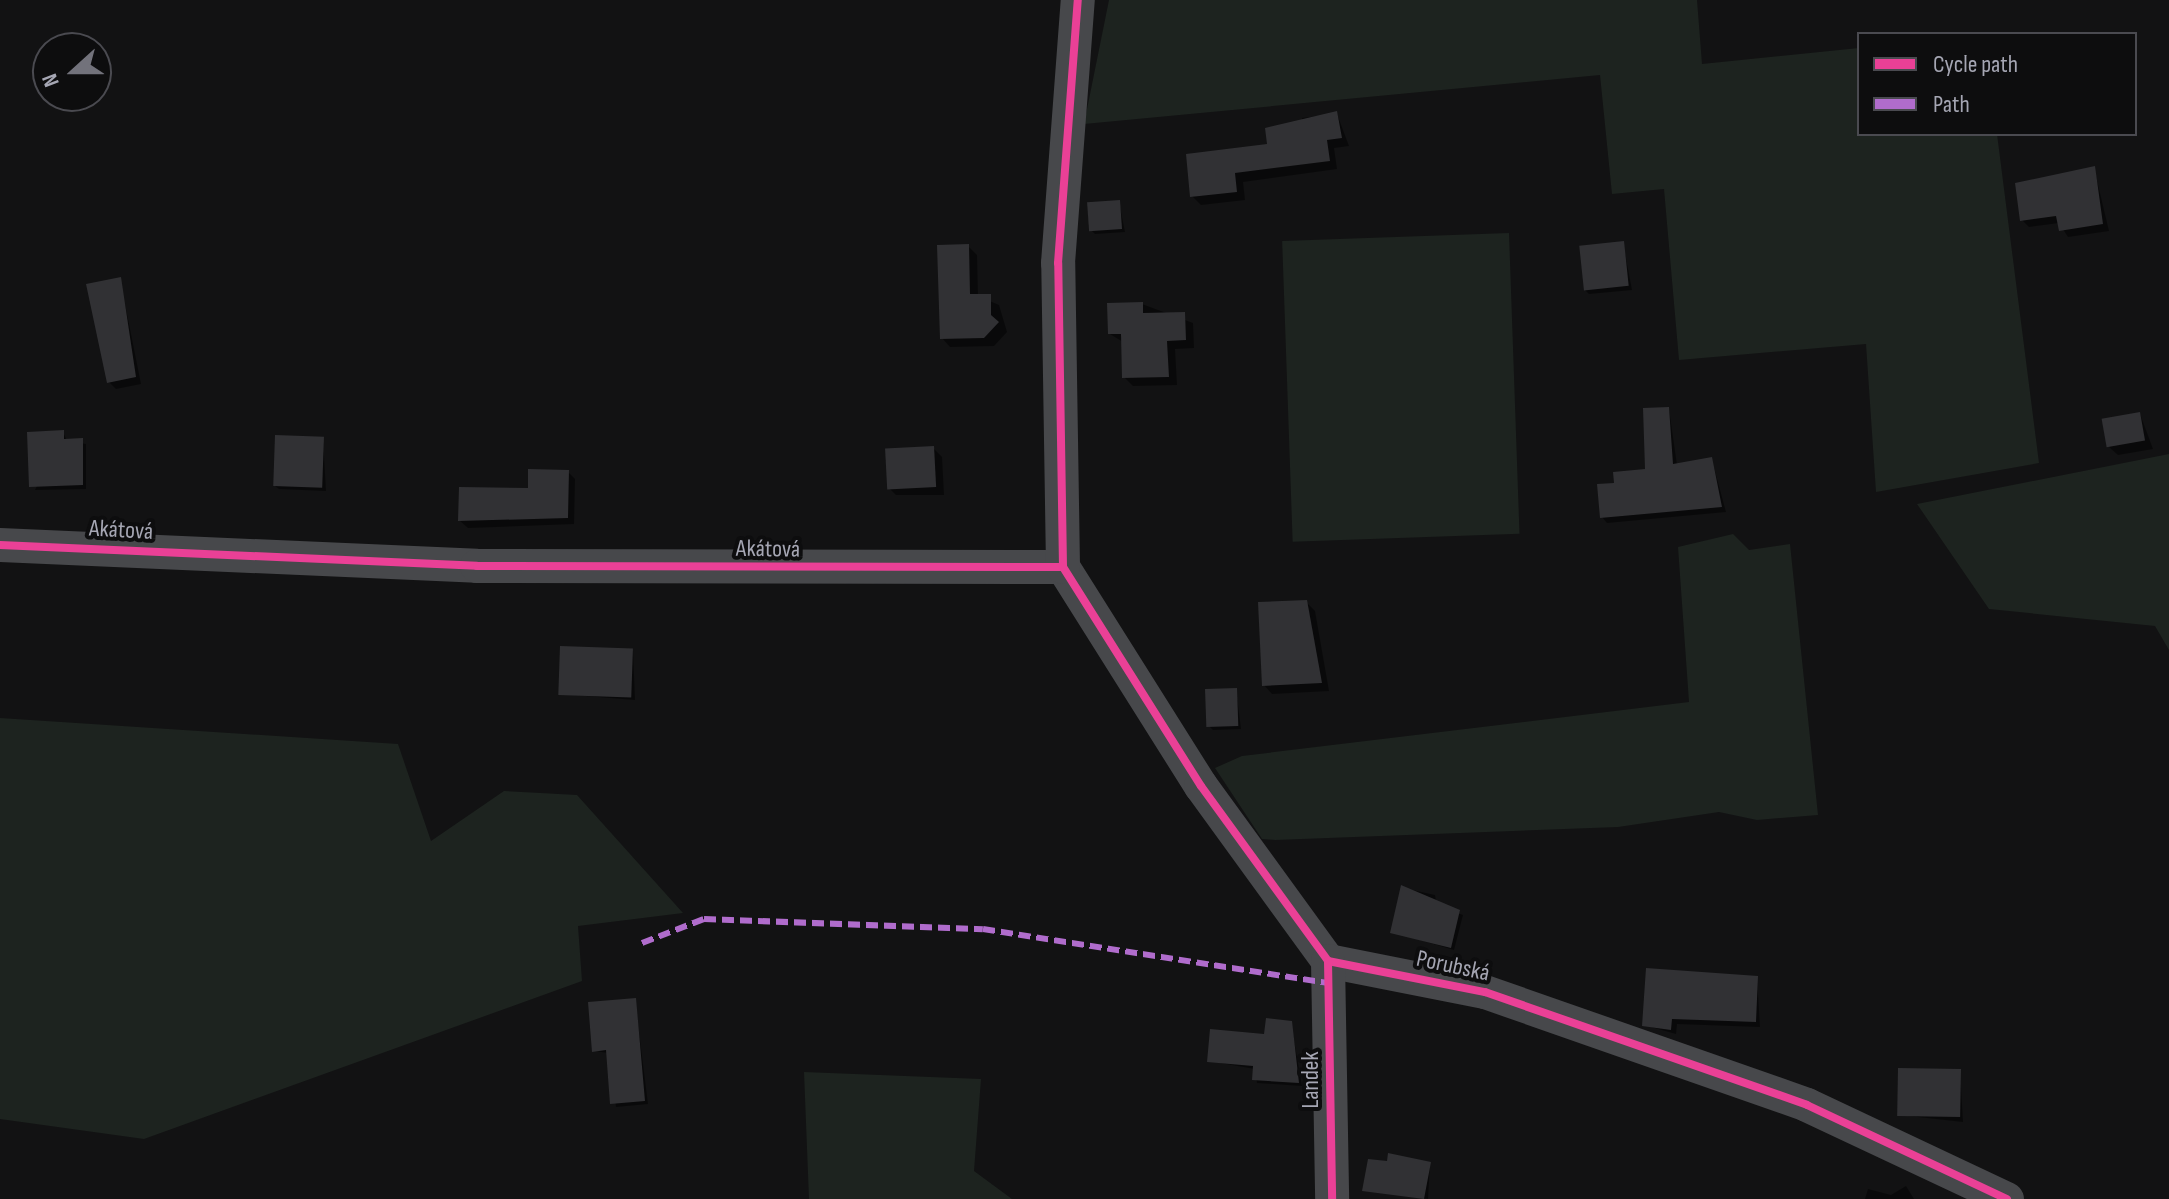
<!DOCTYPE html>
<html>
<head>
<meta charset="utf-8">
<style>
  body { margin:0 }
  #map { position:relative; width:2169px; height:1199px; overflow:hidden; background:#121213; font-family:"Sofia Sans Condensed",sans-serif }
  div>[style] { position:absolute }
  .green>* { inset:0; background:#1d231f; transform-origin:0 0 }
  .shadow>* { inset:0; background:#0007 }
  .building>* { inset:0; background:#313134; transform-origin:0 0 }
  .street>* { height:34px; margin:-17px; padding:0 17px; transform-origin:17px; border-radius:17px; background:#47484b }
  .quiet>* { height:6px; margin-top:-3px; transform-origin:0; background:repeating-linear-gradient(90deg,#b06ccc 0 12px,transparent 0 18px) }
  .cycleway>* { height:8px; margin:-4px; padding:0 4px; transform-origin:4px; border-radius:4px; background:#ea4096 }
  span { translate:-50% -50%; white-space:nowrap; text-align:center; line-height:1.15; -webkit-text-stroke:8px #0d0d0e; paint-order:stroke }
  .street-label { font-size:24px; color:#a5a6b3 }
  .legend { position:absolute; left:1857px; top:32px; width:280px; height:104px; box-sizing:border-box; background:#0d0d0e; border:2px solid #4a4a50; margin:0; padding:10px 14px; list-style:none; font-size:24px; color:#a5a6b3 }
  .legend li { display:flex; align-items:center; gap:16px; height:40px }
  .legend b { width:40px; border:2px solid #4a4a50 }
  .north { position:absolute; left:32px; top:32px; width:80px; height:80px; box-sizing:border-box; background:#0d0d0e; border:2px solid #4a4a50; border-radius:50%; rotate:249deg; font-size:22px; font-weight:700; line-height:32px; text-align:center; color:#a5a6b3 }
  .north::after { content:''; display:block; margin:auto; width:28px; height:36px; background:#72727b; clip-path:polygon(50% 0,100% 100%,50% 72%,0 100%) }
</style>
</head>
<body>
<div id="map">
  <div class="green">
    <i style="clip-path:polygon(1109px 0,1697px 0,1702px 64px,1859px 48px,1859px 134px,1997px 134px,2039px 463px,1876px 492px,1866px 344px,1679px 360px,1664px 189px,1612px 194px,1600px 75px,1084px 124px)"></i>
    <i style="left:1509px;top:233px;width:301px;height:227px;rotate:88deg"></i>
    <i style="clip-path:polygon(2169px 454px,2169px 650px,2155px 626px,1989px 609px,1917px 504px)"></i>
    <i style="clip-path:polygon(1733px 534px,1749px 550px,1790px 544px,1818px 815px,1757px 820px,1719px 812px,1618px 827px,1275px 840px,1262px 839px,1215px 768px,1242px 756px,1689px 702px,1678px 547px)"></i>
    <i style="clip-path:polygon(0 718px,398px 744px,431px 841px,504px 791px,577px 795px,683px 913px,578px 926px,582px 981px,144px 1139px,0 1119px)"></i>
    <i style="clip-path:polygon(804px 1072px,981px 1079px,974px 1171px,1012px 1199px,809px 1199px)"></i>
  </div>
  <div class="shadow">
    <i style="clip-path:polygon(1337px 114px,1349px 146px,1334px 148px,1337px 169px,1243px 182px,1245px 200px,1201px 205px,1192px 196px,1303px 125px,1302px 118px)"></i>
    <i style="clip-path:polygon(2094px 168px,2109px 231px,2068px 237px,2059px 223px,2029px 227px,2022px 220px)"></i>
    <i style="clip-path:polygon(1119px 202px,1125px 232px,1095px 234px,1091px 230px)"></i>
    <i style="clip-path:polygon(1623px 243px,1632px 290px,1589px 294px,1585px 290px)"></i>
    <i style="clip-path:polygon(968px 246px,977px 255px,978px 296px,999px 305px,1007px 332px,994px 346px,950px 347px,942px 338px)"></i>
    <i style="clip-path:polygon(120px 279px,141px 384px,116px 389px,109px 382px)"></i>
    <i style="clip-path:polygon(1142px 304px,1193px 323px,1194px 348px,1175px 349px,1177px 385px,1133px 386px,1124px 377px,1123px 342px,1110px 334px)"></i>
    <i style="clip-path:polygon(1669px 409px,1677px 465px,1712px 460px,1726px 512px,1607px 523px,1602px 517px,1616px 485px,1647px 471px)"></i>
    <i style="clip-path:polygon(2140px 414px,2153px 449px,2118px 455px,2109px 447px)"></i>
    <i style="clip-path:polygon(63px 432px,67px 441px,86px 444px,86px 489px,35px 490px)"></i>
    <i style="clip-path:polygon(323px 439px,326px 491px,279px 489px,275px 486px)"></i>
    <i style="clip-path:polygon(933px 448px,942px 457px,944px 495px,896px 495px,888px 487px)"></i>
    <i style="clip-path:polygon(568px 472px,575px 479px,574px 524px,468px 528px,460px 521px)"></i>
    <i style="clip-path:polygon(1306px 602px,1315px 611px,1329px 691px,1272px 694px,1264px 685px)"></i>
    <i style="clip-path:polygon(633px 651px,635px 700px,561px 694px)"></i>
    <i style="clip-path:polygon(1236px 690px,1241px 729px,1213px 730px,1209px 726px)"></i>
    <i style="clip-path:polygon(1403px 888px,1435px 895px,1437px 906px,1463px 915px,1454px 950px,1393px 932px)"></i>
    <i style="clip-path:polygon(1757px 978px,1760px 1027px,1677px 1024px,1676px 1034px,1644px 1025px)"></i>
    <i style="clip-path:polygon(635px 1000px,648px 1104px,616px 1107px,609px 1053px,594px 1051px)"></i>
    <i style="clip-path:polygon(1291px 1023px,1302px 1086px,1257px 1083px,1255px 1069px,1209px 1061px)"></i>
    <i style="clip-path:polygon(1960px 1071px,1963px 1122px,1900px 1115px)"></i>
    <i style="clip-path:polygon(1430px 1163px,1428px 1199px,1364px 1190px)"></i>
    <i style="clip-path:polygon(1906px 1186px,1914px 1199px,1865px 1199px,1868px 1189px,1891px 1195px)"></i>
  </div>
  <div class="building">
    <i style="clip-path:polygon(1337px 111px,1342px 138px,1327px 140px,1330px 161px,1235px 173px,1237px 192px,1190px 197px,1186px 154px,1267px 144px,1265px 128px)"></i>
    <i style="clip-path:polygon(2095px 166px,2103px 224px,2059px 231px,2056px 216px,2020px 221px,2015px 183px)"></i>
    <i style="left:1120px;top:200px;width:29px;height:33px;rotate:86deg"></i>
    <i style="left:1624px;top:241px;width:45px;height:45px;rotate:84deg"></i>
    <i style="clip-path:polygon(969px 244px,970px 294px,991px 294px,991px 315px,999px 322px,984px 338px,940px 339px,937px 245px)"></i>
    <i style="clip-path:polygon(121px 277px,136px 377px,107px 383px,86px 284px)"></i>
    <i style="clip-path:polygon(1143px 302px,1143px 313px,1185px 312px,1186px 340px,1167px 341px,1169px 377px,1122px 378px,1121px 334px,1108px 334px,1107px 303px)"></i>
    <i style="clip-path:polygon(1669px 407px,1673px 464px,1712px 457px,1722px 507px,1600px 518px,1597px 484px,1614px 483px,1613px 472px,1645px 469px,1643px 408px)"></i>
    <i style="left:2140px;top:412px;width:29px;height:39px;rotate:80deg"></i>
    <i style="clip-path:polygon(64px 430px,64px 439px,83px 438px,83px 485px,29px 487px,27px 432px)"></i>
    <i style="left:275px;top:435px;width:49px;height:51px;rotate:2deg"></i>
    <i style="left:934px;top:446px;width:41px;height:49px;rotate:87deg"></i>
    <i style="clip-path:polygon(528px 469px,569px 470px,568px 518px,458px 521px,459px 487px,528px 488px)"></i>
    <i style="clip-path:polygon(1307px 600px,1322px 683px,1262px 686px,1258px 602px)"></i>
    <i style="left:560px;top:646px;width:73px;height:49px;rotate:2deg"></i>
    <i style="left:1237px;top:688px;width:38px;height:32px;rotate:88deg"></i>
    <i style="clip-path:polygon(1401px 885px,1460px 910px,1451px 948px,1390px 933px)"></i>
    <i style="clip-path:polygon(1646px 968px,1758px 976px,1756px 1022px,1672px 1019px,1671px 1030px,1642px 1026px)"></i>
    <i style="clip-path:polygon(636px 998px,645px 1101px,610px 1104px,606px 1050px,592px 1052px,588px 1002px)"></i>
    <i style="clip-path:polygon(1266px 1018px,1292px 1021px,1299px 1083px,1252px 1080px,1253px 1066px,1207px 1062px,1210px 1029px,1264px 1034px)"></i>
    <i style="left:1898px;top:1068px;width:63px;height:48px;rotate:1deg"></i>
    <i style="clip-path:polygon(1388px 1153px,1431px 1162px,1424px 1199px,1362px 1191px,1368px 1159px,1387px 1161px)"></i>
  </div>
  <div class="street">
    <i style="left:0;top:545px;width:477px;rotate:2.5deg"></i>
    <i style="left:477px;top:566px;width:586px;rotate:0.1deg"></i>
    <i style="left:1063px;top:567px;width:259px;rotate:57.8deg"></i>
    <i style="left:1201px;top:786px;width:216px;rotate:54deg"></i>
    <i style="left:1328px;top:961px;width:160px;rotate:11.2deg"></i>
    <i style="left:1485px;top:992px;width:341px;rotate:19.3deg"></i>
    <i style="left:1807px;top:1105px;width:221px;rotate:25.2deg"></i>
    <i style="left:1063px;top:567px;width:304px;rotate:-90.9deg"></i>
    <i style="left:1058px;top:263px;width:264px;rotate:-85.7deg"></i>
    <i style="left:1328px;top:961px;width:238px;rotate:89deg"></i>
  </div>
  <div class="quiet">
    <i style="left:642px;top:943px;width:66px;rotate:-21.2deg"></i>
    <i style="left:704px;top:919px;width:279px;rotate:2.1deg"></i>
    <i style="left:983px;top:929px;width:350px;rotate:8.9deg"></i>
  </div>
  <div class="cycleway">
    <i style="left:0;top:545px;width:477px;rotate:2.5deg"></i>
    <i style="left:477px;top:566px;width:586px;rotate:0.1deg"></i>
    <i style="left:1063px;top:567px;width:259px;rotate:57.8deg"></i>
    <i style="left:1201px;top:786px;width:216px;rotate:54deg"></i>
    <i style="left:1328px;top:961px;width:160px;rotate:11.2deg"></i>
    <i style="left:1485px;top:992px;width:341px;rotate:19.3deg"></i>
    <i style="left:1807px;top:1105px;width:221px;rotate:25.2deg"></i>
    <i style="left:1063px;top:567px;width:304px;rotate:-90.9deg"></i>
    <i style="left:1058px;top:263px;width:264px;rotate:-85.7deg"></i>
    <i style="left:1328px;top:961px;width:238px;rotate:89deg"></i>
  </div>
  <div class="street-label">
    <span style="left:121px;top:530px;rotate:3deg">Akátová</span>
    <span style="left:768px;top:549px;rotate:1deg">Akátová</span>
    <span style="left:1453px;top:966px;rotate:12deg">Porubská</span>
    <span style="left:1311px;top:1080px;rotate:-90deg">Landek</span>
  </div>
  <ul class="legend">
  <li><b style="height:10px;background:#ea4096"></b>Cycle path</li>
  <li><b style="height:10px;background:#b06ccc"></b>Path</li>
  </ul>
  <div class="north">N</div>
</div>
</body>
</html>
